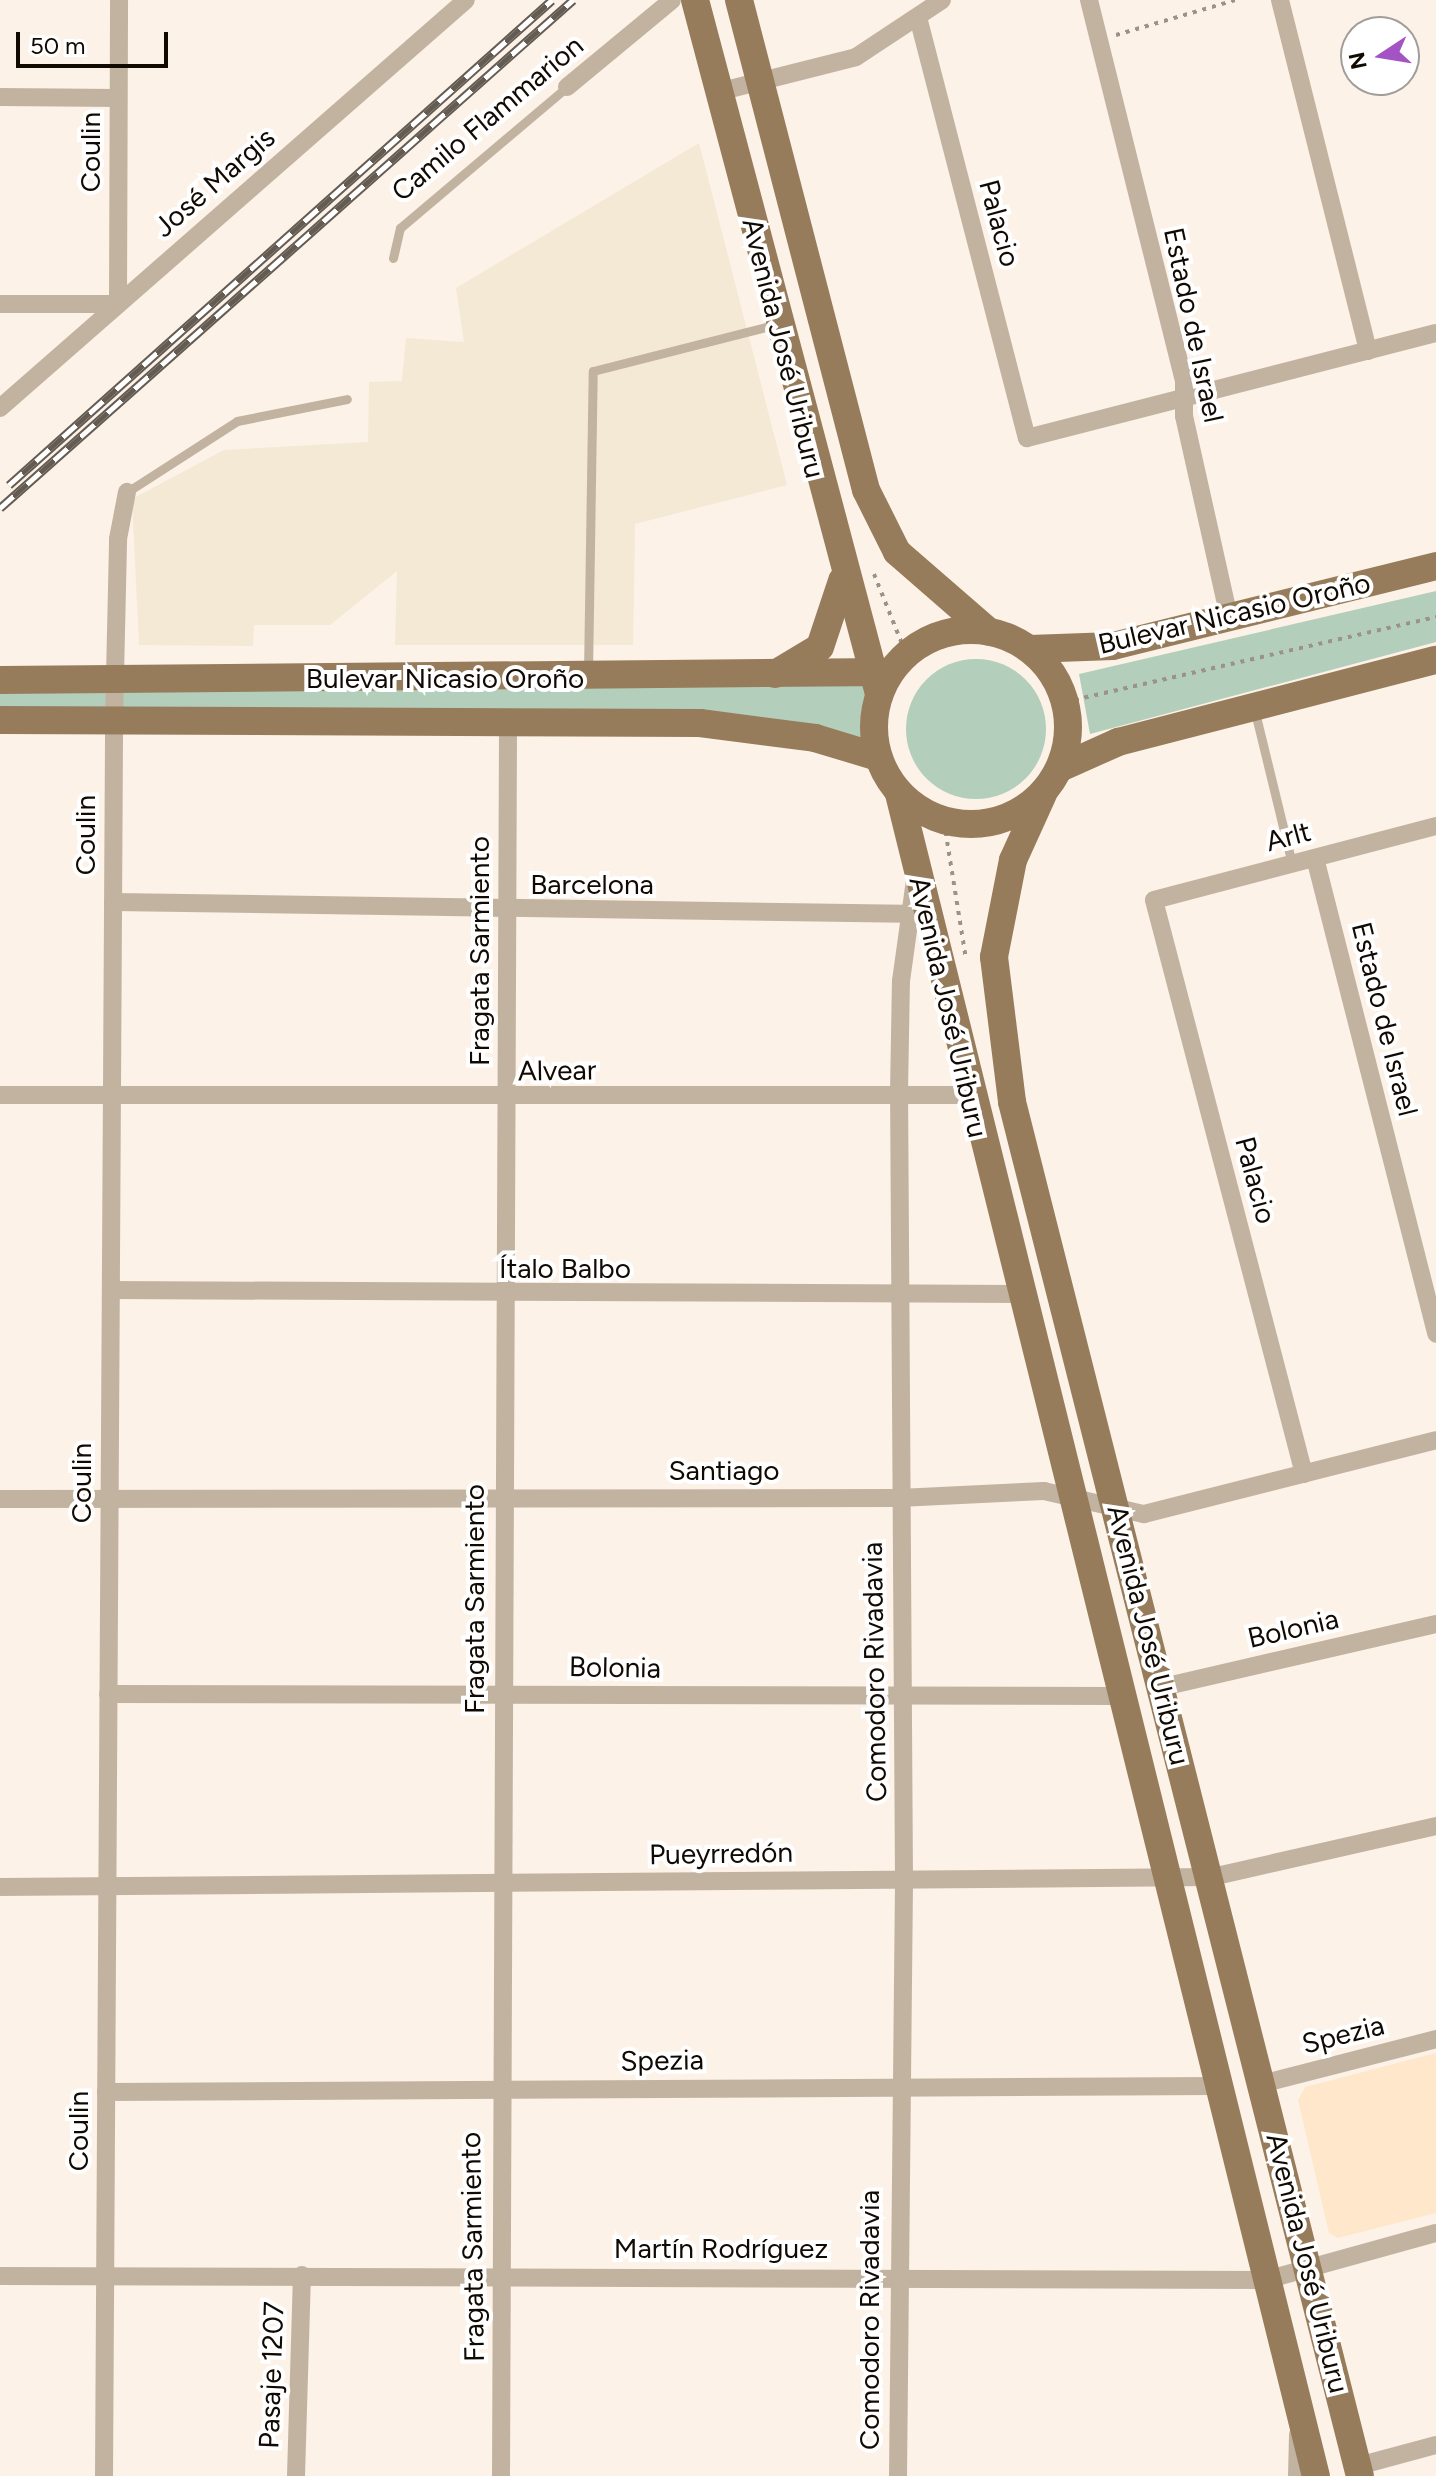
<!DOCTYPE html>
<html>
<head>
<meta charset="utf-8">
<style>
  body { margin:0 }
  #map { position:relative; width:1436px; height:2476px; overflow:hidden; background:#fcf2e7; font-family:Figtree,sans-serif }
  div>[style] { position:absolute }
  .built>* { inset:0; background:#ffe7cc }
  .industrial>* { inset:0; background:#f4e9d4 }
  .green>* { inset:0; background:#b3cfbc }
  .round { border-radius:50% }
  .path>* { height:4px; margin-top:-2px; transform-origin:0; background:repeating-linear-gradient(90deg,#9b9289 0 4px,transparent 0 10px) }
  .lane>* { height:9px; margin:-4.5px; padding:0 4.5px; transform-origin:4.5px; border-radius:4.5px; background:#c2b3a1 }
  .street>* { height:18px; margin:-9px; padding:0 9px; transform-origin:9px; border-radius:9px; background:#c2b3a1 }
  .primary>* { height:28px; margin:-14px; padding:0 14px; transform-origin:14px; border-radius:14px; background:#977c5c }
  .primary>.ring { margin:-14px; padding:0; box-sizing:content-box; background:none; border:28px solid #977c5c; border-radius:50% }
  .rail>* { height:9px; margin-top:-4.5px; transform-origin:0; background:repeating-linear-gradient(90deg,#fff 0 18px,#645c53 0 36px); box-sizing:border-box; border-block:2px solid #645c53 }
  span { translate:-50% -50%; white-space:nowrap; text-align:center; line-height:1.15; -webkit-text-stroke:8px #fff; paint-order:stroke }
  .street-label { font-size:28px; color:#110a03 }
  .north { position:absolute; left:1340px; top:16px; width:80px; height:80px; box-sizing:border-box; background:#fff; border:2px solid #a09d9a; border-radius:50%; rotate:258deg; font-size:22px; font-weight:700; line-height:32px; text-align:center; color:#110a03 }
  .north::after { content:''; display:block; margin:auto; width:28px; height:36px; background:#a353c3; clip-path:polygon(50% 0,100% 100%,50% 72%,0 100%) }
  .scale { position:absolute; left:16px; top:32px; width:152px; height:36px; box-sizing:border-box; border:4px solid #110a03; border-top:0; padding-left:10px; font-size:24px; line-height:28px; white-space:nowrap; color:#110a03; -webkit-text-stroke:6px #fff; paint-order:stroke }
</style>
</head>
<body>
<div id="map">
  <div class="built">
    <i style="clip-path:polygon(1436px 2053px,1436px 2213px,1338px 2238px,1329px 2233px,1298px 2100px,1305px 2087px)"></i>
  </div>
  <div class="industrial">
    <i style="clip-path:polygon(699px 143px,787px 485px,635px 524px,633px 645px,395px 645px,397px 571px,330px 625px,254px 625px,253px 646px,139px 645px,132px 499px,224px 450px,368px 442px,369px 382px,402px 381px,406px 338px,464px 342px,456px 288px)"></i>
  </div>
  <div class="green">
    <i style="clip-path:polygon(1436px 591px,1436px 642px,1090px 734px,1079px 674px)"></i>
    <i class="round" style="left:906px;top:659px;width:140px;height:140px"></i>
    <i style="clip-path:polygon(872px 673px,879px 694px,878px 757px,815px 738px,0 720px,0 680px)"></i>
  </div>
  <div class="path">
    <i style="left:1116px;top:35px;width:125px;rotate:-16.3deg"></i>
    <i style="left:874px;top:574px;width:86px;rotate:68.2deg"></i>
    <i style="left:1065px;top:702px;width:381px;rotate:-12.9deg"></i>
    <i style="left:944px;top:822px;width:139px;rotate:80.9deg"></i>
  </div>
  <div class="lane">
    <i style="left:393px;top:258px;width:31px;rotate:-77deg"></i>
    <i style="left:400px;top:228px;width:219px;rotate:-40.2deg"></i>
    <i style="left:127px;top:492px;width:131px;rotate:-32.8deg"></i>
    <i style="left:237px;top:421px;width:112px;rotate:-11.3deg"></i>
    <i style="left:588px;top:673px;width:302px;rotate:-89.1deg"></i>
    <i style="left:593px;top:371px;width:191px;rotate:-14.3deg"></i>
    <i style="left:1255px;top:712px;width:156px;rotate:76.3deg"></i>
  </div>
  <div class="street">
    <i style="left:1089px;top:0;width:393px;rotate:76deg"></i>
    <i style="left:1184px;top:381px;width:35px;rotate:90deg"></i>
    <i style="left:1184px;top:416px;width:206px;rotate:77.4deg"></i>
    <i style="left:1280px;top:0;width:362px;rotate:75.9deg"></i>
    <i style="left:919px;top:21px;width:431px;rotate:75.5deg"></i>
    <i style="left:1027px;top:438px;width:422px;rotate:-14.4deg"></i>
    <i style="left:567px;top:87px;width:136px;rotate:-39.6deg"></i>
    <i style="left:718px;top:92px;width:142px;rotate:-14.2deg"></i>
    <i style="left:856px;top:57px;width:103px;rotate:-33.5deg"></i>
    <i style="left:0;top:97px;width:118px;rotate:0.5deg"></i>
    <i style="left:0;top:304px;width:118px"></i>
    <i style="left:118px;top:304px;width:304px;rotate:-89.8deg"></i>
    <i style="left:0;top:408px;width:619px;rotate:-41.2deg"></i>
    <i style="left:1315px;top:858px;width:491px;rotate:75.7deg"></i>
    <i style="left:113px;top:902px;width:809px;rotate:0.85deg"></i>
    <i style="left:0;top:1095px;width:970px"></i>
    <i style="left:111px;top:1290px;width:908px;rotate:0.25deg"></i>
    <i style="left:1304px;top:1474px;width:593px;rotate:-104.65deg"></i>
    <i style="left:1154px;top:900px;width:292px;rotate:-14.7deg"></i>
    <i style="left:0;top:1499px;width:899px;rotate:-0.06deg"></i>
    <i style="left:899px;top:1498px;width:145px;rotate:-2.8deg"></i>
    <i style="left:1044px;top:1491px;width:103px;rotate:13deg"></i>
    <i style="left:1144px;top:1514px;width:301px;rotate:-14.2deg"></i>
    <i style="left:1163px;top:1687px;width:280px;rotate:-13deg"></i>
    <i style="left:108px;top:1694px;width:1012px;rotate:0.11deg"></i>
    <i style="left:0;top:1887px;width:1212px;rotate:-0.47deg"></i>
    <i style="left:1212px;top:1877px;width:230px;rotate:-12.8deg"></i>
    <i style="left:1265px;top:2083px;width:177px;rotate:-14.4deg"></i>
    <i style="left:106px;top:2092px;width:1111px;rotate:-0.31deg"></i>
    <i style="left:0;top:2276px;width:1266px;rotate:0.18deg"></i>
    <i style="left:1266px;top:2280px;width:176px;rotate:-15.5deg"></i>
    <i style="left:1358px;top:2466px;width:81px;rotate:-15.1deg"></i>
    <i style="left:104px;top:2476px;width:1756px;rotate:-89.67deg"></i>
    <i style="left:114px;top:720px;width:181px;rotate:-88.7deg"></i>
    <i style="left:118px;top:539px;width:48px;rotate:-79.2deg"></i>
    <i style="left:296px;top:2476px;width:201px;rotate:-88.3deg"></i>
    <i style="left:501px;top:2476px;width:1754px;rotate:-89.77deg"></i>
    <i style="left:898px;top:2476px;width:597px;rotate:-89.42deg"></i>
    <i style="left:904px;top:1879px;width:786px;rotate:-90.36deg"></i>
    <i style="left:899px;top:1093px;width:112px;rotate:-89deg"></i>
    <i style="left:901px;top:981px;width:102px;rotate:-82.1deg"></i>
    <i style="left:1297px;top:2476px;width:42px;rotate:-88.6deg"></i>
  </div>
  <div class="primary">
    <i style="left:695px;top:0;width:718px;rotate:75.15deg"></i>
    <i style="left:739px;top:0;width:506px;rotate:75.47deg"></i>
    <i style="left:866px;top:490px;width:69px;rotate:63.4deg"></i>
    <i style="left:897px;top:552px;width:121px;rotate:41deg"></i>
    <i class="ring" style="left:874px;top:630px;width:166px;height:166px"></i>
    <i style="left:1030px;top:649px;width:83px;rotate:-2.1deg"></i>
    <i style="left:1113px;top:646px;width:333px;rotate:-13.9deg"></i>
    <i style="left:775px;top:674px;width:52px;rotate:-31deg"></i>
    <i style="left:820px;top:647px;width:70px;rotate:-71.6deg"></i>
    <i style="left:0;top:680px;width:890px;rotate:-0.52deg"></i>
    <i style="left:0;top:720px;width:700px;rotate:0.25deg"></i>
    <i style="left:700px;top:723px;width:116px;rotate:7.4deg"></i>
    <i style="left:815px;top:738px;width:66px;rotate:16.8deg"></i>
    <i style="left:1060px;top:768px;width:64px;rotate:-24.1deg"></i>
    <i style="left:1118px;top:742px;width:328px;rotate:-14.5deg"></i>
    <i style="left:899px;top:794px;width:1733px;rotate:76.08deg"></i>
    <i style="left:1043px;top:794px;width:72px;rotate:114.4deg"></i>
    <i style="left:1013px;top:860px;width:99px;rotate:101.1deg"></i>
    <i style="left:994px;top:957px;width:146px;rotate:82.9deg"></i>
    <i style="left:1012px;top:1102px;width:1417px;rotate:75.79deg"></i>
  </div>
  <div class="rail">
    <i style="left:9px;top:485px;width:728px;rotate:-41.77deg"></i>
    <i style="left:0;top:508px;width:766px;rotate:-41.56deg"></i>
  </div>
  <div class="street-label">
    <span style="left:487px;top:118px;rotate:-40deg">Camilo Flammarion</span>
    <span style="left:90px;top:152px;rotate:-90deg">Coulin</span>
    <span style="left:214px;top:182px;rotate:-41deg">José Margis</span>
    <span style="left:1000px;top:223px;rotate:75deg">Palacio</span>
    <span style="left:1194px;top:325px;rotate:78deg">Estado de Israel</span>
    <span style="left:784px;top:348px;rotate:76deg">Avenida José Uriburu</span>
    <span style="left:1234px;top:613px;rotate:-13deg">Bulevar Nicasio Oroño</span>
    <span style="left:445px;top:678px">Bulevar Nicasio Oroño</span>
    <span style="left:85px;top:835px;rotate:-90deg">Coulin</span>
    <span style="left:1288px;top:836px;rotate:-15deg">Arlt</span>
    <span style="left:592px;top:884px">Barcelona</span>
    <span style="left:479px;top:951px;rotate:-90deg">Fragata Sarmiento</span>
    <span style="left:949px;top:1007px;rotate:77deg">Avenida José Uriburu</span>
    <span style="left:1385px;top:1019px;rotate:76deg">Estado de Israel</span>
    <span style="left:557px;top:1070px;rotate:-1deg">Alvear</span>
    <span style="left:1256px;top:1180px;rotate:75deg">Palacio</span>
    <span style="left:565px;top:1268px">Ítalo Balbo</span>
    <span style="left:724px;top:1470px">Santiago</span>
    <span style="left:81px;top:1483px;rotate:-90deg">Coulin</span>
    <span style="left:474px;top:1599px;rotate:-90deg">Fragata Sarmiento</span>
    <span style="left:1293px;top:1628px;rotate:-13deg">Bolonia</span>
    <span style="left:1149px;top:1635px;rotate:76deg">Avenida José Uriburu</span>
    <span style="left:615px;top:1667px;rotate:1deg">Bolonia</span>
    <span style="left:874px;top:1672px;rotate:-91deg">Comodoro Rivadavia</span>
    <span style="left:721px;top:1853px;rotate:-1deg">Pueyrredón</span>
    <span style="left:1343px;top:2034px;rotate:-14deg">Spezia</span>
    <span style="left:662px;top:2060px;rotate:-1deg">Spezia</span>
    <span style="left:78px;top:2131px;rotate:-90deg">Coulin</span>
    <span style="left:472px;top:2247px;rotate:-91deg">Fragata Sarmiento</span>
    <span style="left:721px;top:2248px">Martín Rodríguez</span>
    <span style="left:1308px;top:2263px;rotate:76deg">Avenida José Uriburu</span>
    <span style="left:869px;top:2320px;rotate:-90deg">Comodoro Rivadavia</span>
    <span style="left:271px;top:2375px;rotate:-88deg">Pasaje 1207</span>
  </div>
  <div class="north">N</div>
  <div class="scale">50 m</div>
</div>
</body>
</html>
